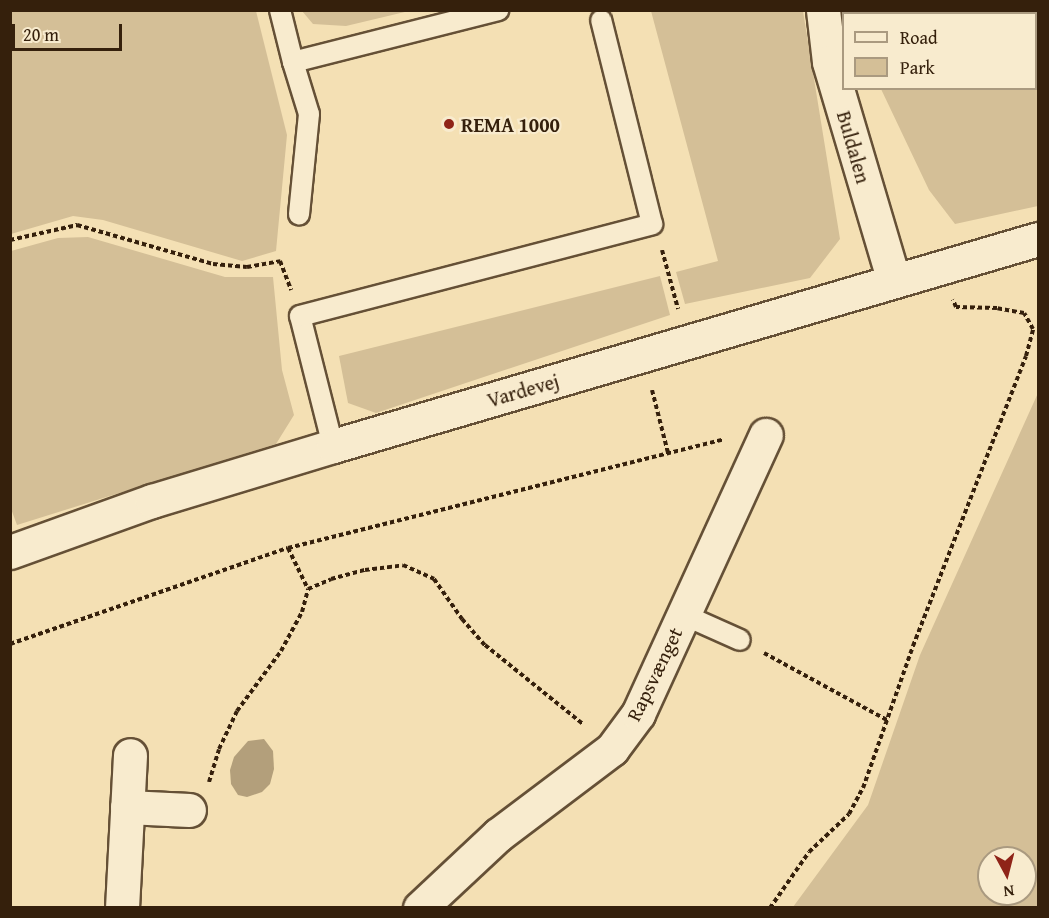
<!DOCTYPE html>
<html>
<head>
<meta charset="utf-8">
<style>
  body { margin:0 }
  #map { position:relative; width:1049px; height:918px; overflow:hidden; background:#f4e0b4; font-family:"Gentium Book Plus",serif }
  div>[style] { position:absolute }
  .green>* { inset:0; background:#d4bf97 }
  .water>* { inset:0; background:#b39f7b }
  .path>* { height:4px; margin-top:-2px; transform-origin:0; background:repeating-linear-gradient(90deg,#35200c 0 4.5px,transparent 0 7.5px) }
  .roads { filter:drop-shadow(2px 0 #655036) drop-shadow(-2px 0 #655036) drop-shadow(0 2px #655036) drop-shadow(0 -2px #655036) }
  .lane>* { height:20px; margin:-10px; padding:0 10px; transform-origin:10px; border-radius:10px; background:#f8ebce }
  .street>* { height:33px; margin:-16.5px; padding:0 16.5px; transform-origin:16.5px; border-radius:16.5px; background:#f8ebce }
  .secondary>* { height:33px; margin:-16.5px; padding:0 16.5px; transform-origin:16.5px; border-radius:16.5px; background:#f8ebce }
  .dots>* { width:16px; height:16px; translate:-50% -50%; box-sizing:border-box; border:3px solid #f8ebce; border-radius:50% }
  span { translate:-50% -50%; white-space:nowrap; text-align:center; line-height:1.15; -webkit-text-stroke:4.5px #f8ebce; paint-order:stroke }
  .poi-label { font-size:20px; color:#35200c; font-weight:700 }
  .left { translate:0 -50%; text-align:left }
  .street-label { font-size:20px; color:#35200c }
  .frame { position:absolute; inset:0; border:12px solid #35200c; pointer-events:none }
  .legend { position:absolute; left:842px; top:12px; width:195px; height:78px; box-sizing:border-box; background:#f8ebce; border:2px solid #aa9a80; margin:0; padding:8px 10px; list-style:none; font-size:18px; color:#35200c }
  .legend li { display:flex; align-items:center; gap:12px; height:30px }
  .legend b { width:30px; border:2px solid #aa9a80 }
  .north { position:absolute; left:977px; top:846px; width:60px; height:60px; box-sizing:border-box; background:#f8ebce; border:2px solid #aa9a80; border-radius:50%; rotate:173deg; font-size:16px; font-weight:700; line-height:24px; text-align:center; color:#35200c }
  .north::after { content:''; display:block; margin:auto; width:21px; height:27px; background:#8f2418; clip-path:polygon(50% 0,100% 100%,50% 72%,0 100%) }
  .scale { position:absolute; left:12px; top:24px; width:110px; height:27px; box-sizing:border-box; border:3px solid #35200c; border-top:0; padding-left:8px; font-size:18px; line-height:21px; white-space:nowrap; color:#35200c; -webkit-text-stroke:4px #f8ebce; paint-order:stroke }
</style>
</head>
<body>
<div id="map">
  <div class="green">
    <i style="clip-path:polygon(11px 10px,256px 11px,287px 135px,276px 251px,242px 261px,103px 220px,73px 216px,11px 234px)"></i>
    <i style="clip-path:polygon(302px 11px,409px 11px,346px 26px,313px 24px)"></i>
    <i style="clip-path:polygon(651px 11px,803px 11px,840px 239px,810px 278px,685px 304px,676px 272px,718px 261px)"></i>
    <i style="clip-path:polygon(855px 11px,1038px 11px,1038px 206px,955px 224px,929px 190px,881px 89px,1036px 88px,1036px 14px,855px 14px)"></i>
    <i style="clip-path:polygon(88px 237px,225px 277px,273px 277px,282px 370px,294px 415px,276px 444px,17px 525px,10px 506px,11px 251px,58px 238px)"></i>
    <i style="clip-path:polygon(660px 276px,670px 315px,376px 413px,348px 403px,339px 356px)"></i>
    <i style="clip-path:polygon(evenodd,1038px 393px,1038px 907px,793px 907px,868px 805px,920px 655px,1038px 393px,989px 858px,1025px 858px,1025px 894px,989px 894px,989px 858px)"></i>
  </div>
  <div class="water">
    <i style="clip-path:polygon(264px 739px,273px 751px,274px 769px,270px 784px,262px 792px,247px 797px,238px 795px,231px 784px,230px 770px,234px 757px,248px 741px)"></i>
  </div>
  <div class="path">
    <i style="left:10px;top:240px;width:69px;rotate:-12.6deg"></i>
    <i style="left:77px;top:225px;width:141px;rotate:16deg"></i>
    <i style="left:213px;top:264px;width:34px;rotate:5deg"></i>
    <i style="left:247px;top:267px;width:34px;rotate:-10deg"></i>
    <i style="left:280px;top:261px;width:31px;rotate:69deg"></i>
    <i style="left:662px;top:250px;width:61px;rotate:74.8deg"></i>
    <i style="left:652px;top:390px;width:65px;rotate:75.7deg"></i>
    <i style="left:288px;top:548px;width:46px;rotate:64deg"></i>
    <i style="left:10px;top:644px;width:294px;rotate:-19.1deg"></i>
    <i style="left:288px;top:548px;width:449px;rotate:-14deg"></i>
    <i style="left:764px;top:653px;width:140px;rotate:28.6deg"></i>
    <i style="left:209px;top:782px;width:34px;rotate:-73deg"></i>
    <i style="left:219px;top:749px;width:42px;rotate:-64.7deg"></i>
    <i style="left:237px;top:711px;width:74px;rotate:-53.7deg"></i>
    <i style="left:281px;top:651px;width:44px;rotate:-61.7deg"></i>
    <i style="left:302px;top:612px;width:24px;rotate:-75deg"></i>
    <i style="left:308px;top:589px;width:25px;rotate:-23deg"></i>
    <i style="left:331px;top:579px;width:35px;rotate:-15deg"></i>
    <i style="left:365px;top:570px;width:38px;rotate:-7deg"></i>
    <i style="left:403px;top:565px;width:34px;rotate:24deg"></i>
    <i style="left:434px;top:579px;width:49px;rotate:55deg"></i>
    <i style="left:462px;top:619px;width:35px;rotate:49deg"></i>
    <i style="left:485px;top:645px;width:127px;rotate:38.9deg"></i>
    <i style="left:770px;top:908px;width:68px;rotate:-55.1deg"></i>
    <i style="left:809px;top:852px;width:55px;rotate:-43.5deg"></i>
    <i style="left:849px;top:814px;width:30px;rotate:-62deg"></i>
    <i style="left:863px;top:788px;width:151px;rotate:-70.6deg"></i>
    <i style="left:913px;top:646px;width:311px;rotate:-68.7deg"></i>
    <i style="left:1026px;top:356px;width:28px;rotate:-75deg"></i>
    <i style="left:1033px;top:329px;width:18px;rotate:-119deg"></i>
    <i style="left:1024px;top:313px;width:27px;rotate:-170deg"></i>
    <i style="left:997px;top:308px;width:41px;rotate:-178.6deg"></i>
    <i style="left:956px;top:307px;width:8px;rotate:-113deg"></i>
  </div>
  <div class="roads">
    <div class="lane">
      <i style="left:280px;top:10px;width:54px;rotate:76deg"></i>
      <i style="left:293px;top:62px;width:212px;rotate:-14.2deg"></i>
      <i style="left:293px;top:62px;width:54px;rotate:72.9deg"></i>
      <i style="left:309px;top:114px;width:101px;rotate:95.7deg"></i>
      <i style="left:333px;top:446px;width:134px;rotate:-104.2deg"></i>
      <i style="left:300px;top:316px;width:364px;rotate:-14.6deg"></i>
      <i style="left:652px;top:224px;width:210px;rotate:-104deg"></i>
      <i style="left:684px;top:615px;width:61px;rotate:24.1deg"></i>
    </div>
    <div class="street">
      <i style="left:127px;top:807px;width:62px;rotate:2.8deg"></i>
      <i style="left:122px;top:908px;width:153px;rotate:-87deg"></i>
      <i style="left:420px;top:908px;width:107px;rotate:-43.1deg"></i>
      <i style="left:498px;top:835px;width:143px;rotate:-37deg"></i>
      <i style="left:612px;top:749px;width:44px;rotate:-53.4deg"></i>
      <i style="left:638px;top:714px;width:307px;rotate:-65.4deg"></i>
    </div>
    <div class="secondary">
      <i style="left:823px;top:10px;width:52px;rotate:83.4deg"></i>
      <i style="left:829px;top:62px;width:228px;rotate:73.5deg"></i>
      <i style="left:10px;top:552px;width:151px;rotate:-19.8deg"></i>
      <i style="left:152px;top:501px;width:189px;rotate:-16.9deg"></i>
      <i style="left:333px;top:446px;width:735px;rotate:-16.36deg"></i>
    </div>
  </div>
  <div class="dots">
    <i style="left:449px;top:124px;background:#8f2418"></i>
  </div>
  <div class="poi-label">
    <span class="left" style="left:461px;top:124px">REMA 1000</span>
  </div>
  <div class="street-label">
    <span style="left:854px;top:147px;rotate:74deg">Buldalen</span>
    <span style="left:523px;top:390px;rotate:-16deg">Vardevej</span>
    <span style="left:654px;top:674px;rotate:-64deg">Rapsvænget</span>
  </div>
  <div class="frame"></div>
  <ul class="legend">
  <li><b style="height:8px;background:#f8ebce"></b>Road</li>
  <li><b style="height:16px;background:#d4bf97"></b>Park</li>
  </ul>
  <div class="north">N</div>
  <div class="scale">20 m</div>
</div>
</body>
</html>
